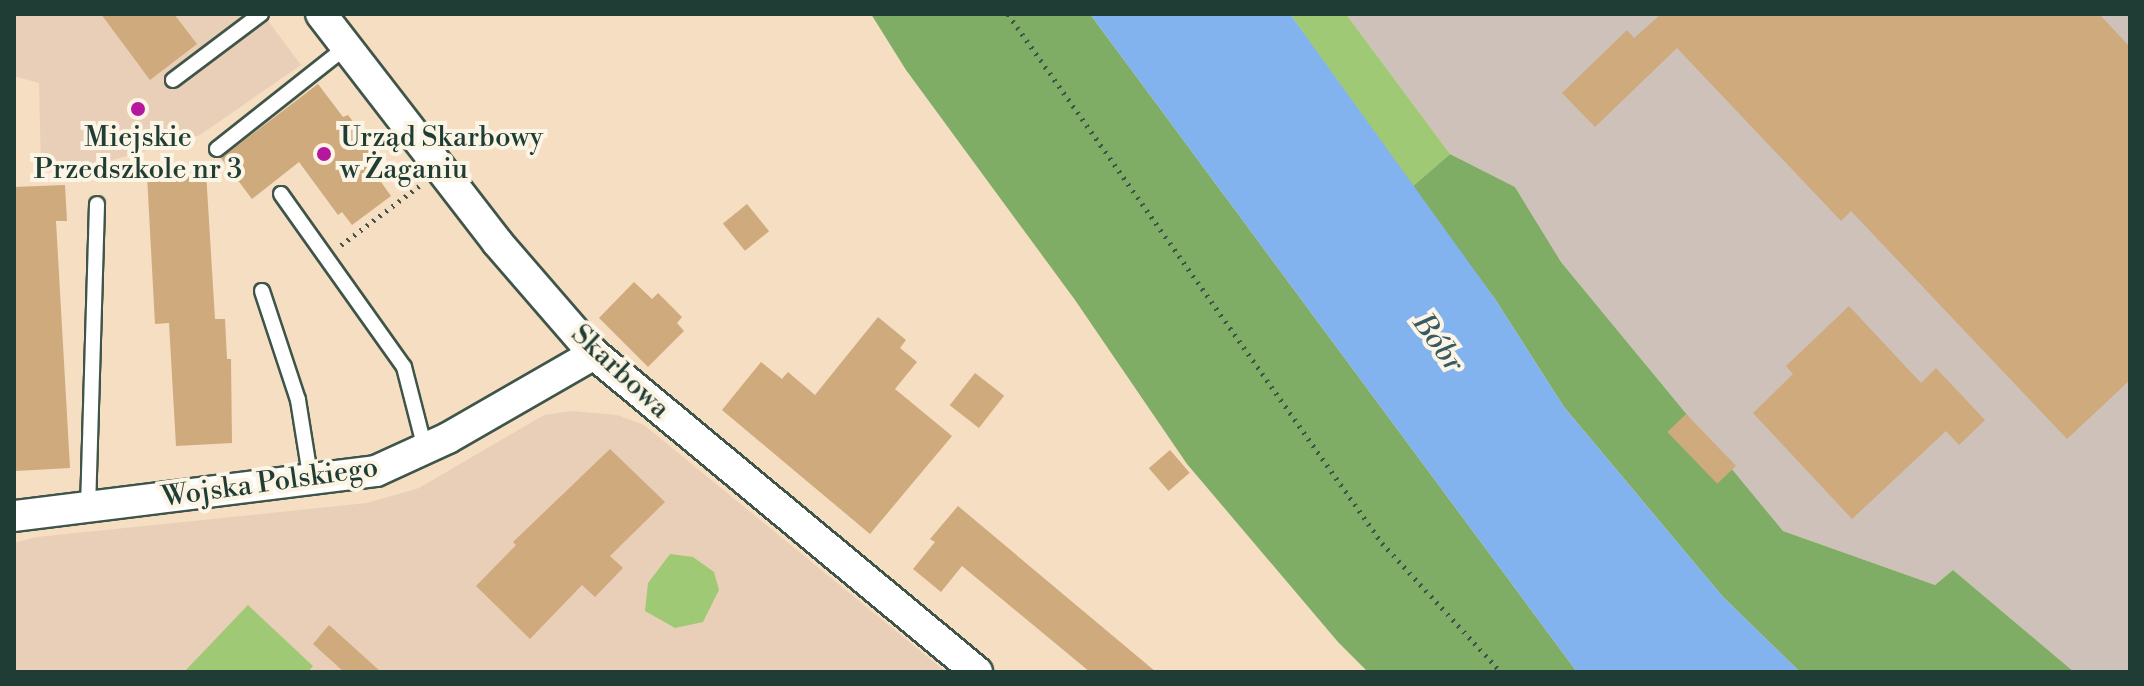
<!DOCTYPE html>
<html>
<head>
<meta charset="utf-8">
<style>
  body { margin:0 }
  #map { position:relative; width:2144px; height:686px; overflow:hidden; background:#f5dec2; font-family:"Libre Bodoni",serif }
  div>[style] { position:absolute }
  .built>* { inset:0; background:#e9cfb8 }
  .industrial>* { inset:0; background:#cec1ba }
  .green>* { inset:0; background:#9fc975 }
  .forest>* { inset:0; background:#7fad66 }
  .water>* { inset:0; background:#83b3ef }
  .building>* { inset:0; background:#ceaa7d; transform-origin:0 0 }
  .path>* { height:5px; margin-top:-2.5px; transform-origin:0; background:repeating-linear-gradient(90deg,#3f5549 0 2px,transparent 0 8px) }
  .roads { filter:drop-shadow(2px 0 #3f5549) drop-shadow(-2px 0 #3f5549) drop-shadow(0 2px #3f5549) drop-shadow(0 -2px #3f5549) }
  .lane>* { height:14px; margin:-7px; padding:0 7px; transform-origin:7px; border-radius:7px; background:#fff }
  .street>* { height:30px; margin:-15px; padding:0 15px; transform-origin:15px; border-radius:15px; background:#fff }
  .dots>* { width:22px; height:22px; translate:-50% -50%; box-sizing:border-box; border:4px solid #fcf5e5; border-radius:50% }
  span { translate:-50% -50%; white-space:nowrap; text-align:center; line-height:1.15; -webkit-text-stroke:8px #fcf5e5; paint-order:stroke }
  .poi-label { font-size:28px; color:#1f3d34 }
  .left { translate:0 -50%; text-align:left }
  .street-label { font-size:28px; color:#1f3d34 }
  .water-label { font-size:30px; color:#385a63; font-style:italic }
  .frame { position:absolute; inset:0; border:16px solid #1f3d34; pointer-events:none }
</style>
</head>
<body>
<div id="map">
  <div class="built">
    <i style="clip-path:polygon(14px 14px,263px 14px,301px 65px,200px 135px,81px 169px,41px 171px,39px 83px,14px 76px)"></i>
    <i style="clip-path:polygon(572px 411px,617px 415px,644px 425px,946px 672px,14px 672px,14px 543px,37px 537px,367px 503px,419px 488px,544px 415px)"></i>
  </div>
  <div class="industrial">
    <i style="clip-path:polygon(1346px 14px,2130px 14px,2130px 672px,2074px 672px,1953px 570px,1935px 585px,1783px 531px,1561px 262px,1515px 187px,1450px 154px)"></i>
  </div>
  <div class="green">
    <i style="clip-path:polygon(1290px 14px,1346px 14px,1450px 154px,1412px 187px)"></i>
    <i style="clip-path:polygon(670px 554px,693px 557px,714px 572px,719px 590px,703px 622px,675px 628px,645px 611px,648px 583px)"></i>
    <i style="clip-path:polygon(248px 605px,313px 666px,308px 672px,184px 672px)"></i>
  </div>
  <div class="forest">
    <i style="clip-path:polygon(871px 14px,1090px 14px,1577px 672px,1368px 672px,1338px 642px,1187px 464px,1075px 300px,906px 70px)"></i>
    <i style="clip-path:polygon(1450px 154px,1515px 187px,1561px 262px,1783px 531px,1935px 585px,1953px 570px,2074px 672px,1800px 672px,1723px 597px,1564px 407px,1495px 299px,1412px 187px)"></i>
  </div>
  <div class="water">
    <i style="clip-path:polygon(1090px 14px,1290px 14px,1495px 299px,1564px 407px,1723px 597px,1800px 672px,1577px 672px)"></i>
  </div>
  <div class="building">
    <i style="clip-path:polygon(101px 14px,174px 14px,197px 44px,150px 80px)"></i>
    <i style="clip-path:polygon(1661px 14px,2099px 14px,2130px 47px,2130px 380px,2067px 439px,1851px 211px,1841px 221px,1677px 48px,1595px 127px,1562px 93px,1627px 30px,1634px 38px)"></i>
    <i style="clip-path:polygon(318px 84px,343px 117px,348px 115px,364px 136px,360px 138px,364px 145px,388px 176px,381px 182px,391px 196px,352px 225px,342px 212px,338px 215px,299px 162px,252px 199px,221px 158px)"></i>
    <i style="clip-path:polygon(206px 172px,215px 319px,225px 319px,227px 359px,231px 359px,232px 443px,176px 446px,169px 323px,155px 324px,147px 175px)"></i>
    <i style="clip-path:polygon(65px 185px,67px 221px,56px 221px,70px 468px,16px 471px,14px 187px)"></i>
    <i style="left:747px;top:204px;width:35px;height:31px;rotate:51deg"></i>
    <i style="clip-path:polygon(634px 282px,652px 299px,658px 293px,682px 317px,677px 323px,684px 331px,648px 367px,599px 318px)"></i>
    <i style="clip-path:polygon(1849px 306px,1921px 383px,1936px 368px,1985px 420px,1959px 445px,1946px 431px,1852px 519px,1753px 413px,1793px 374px,1786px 366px)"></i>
    <i style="clip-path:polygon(878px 317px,906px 340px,900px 348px,917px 362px,895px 389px,952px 436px,870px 534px,722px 410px,761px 362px,782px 379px,788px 372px,815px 395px)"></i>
    <i style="left:975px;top:373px;width:37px;height:41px;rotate:38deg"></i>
    <i style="left:1686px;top:414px;width:72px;height:26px;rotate:46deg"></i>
    <i style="clip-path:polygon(610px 449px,665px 502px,610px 556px,623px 568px,595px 597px,582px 585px,530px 639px,476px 586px,516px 545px,513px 542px)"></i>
    <i style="left:1170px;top:450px;width:30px;height:28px;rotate:49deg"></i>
    <i style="clip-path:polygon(958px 506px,1156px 672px,1090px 672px,962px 566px,941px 592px,913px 569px,935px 542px,930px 539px)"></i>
    <i style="clip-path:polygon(329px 625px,381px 672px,344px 672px,313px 644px)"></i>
  </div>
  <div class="path">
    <i style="left:1008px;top:14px;width:648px;rotate:54.74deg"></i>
    <i style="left:1382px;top:543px;width:176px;rotate:47.3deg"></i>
    <i style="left:341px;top:245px;width:98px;rotate:-37.1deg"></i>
  </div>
  <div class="roads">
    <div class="lane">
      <i style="left:173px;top:80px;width:110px;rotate:-36.9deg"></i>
      <i style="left:217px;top:149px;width:164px;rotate:-38.3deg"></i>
      <i style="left:281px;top:194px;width:212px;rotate:54.6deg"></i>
      <i style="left:404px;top:367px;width:85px;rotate:75.6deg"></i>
      <i style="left:262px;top:291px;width:115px;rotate:71.7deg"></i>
      <i style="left:298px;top:400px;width:82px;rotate:80.9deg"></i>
      <i style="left:88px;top:508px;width:304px;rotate:-88.3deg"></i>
    </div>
    <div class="street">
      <i style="left:321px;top:14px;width:288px;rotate:52.3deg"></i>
      <i style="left:497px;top:242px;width:148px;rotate:49.1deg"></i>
      <i style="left:594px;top:354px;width:498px;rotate:39.7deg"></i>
      <i style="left:14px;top:516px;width:365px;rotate:-7.1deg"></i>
      <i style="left:376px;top:471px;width:79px;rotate:-24.6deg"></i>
      <i style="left:448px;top:438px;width:168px;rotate:-29.9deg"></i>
    </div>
  </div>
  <div class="dots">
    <i style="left:138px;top:109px;background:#b5179e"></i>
    <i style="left:324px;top:154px;background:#b5179e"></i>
  </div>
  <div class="poi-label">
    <span style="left:138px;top:154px">Miejskie<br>Przedszkole nr 3</span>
    <span class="left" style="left:340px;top:154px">Urząd Skarbowy<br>w Żaganiu</span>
  </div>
  <div class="street-label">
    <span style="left:620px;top:372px;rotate:43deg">Skarbowa</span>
    <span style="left:270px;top:483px;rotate:-8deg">Wojska Polskiego</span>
  </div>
  <div class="water-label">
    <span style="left:1438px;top:343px;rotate:54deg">Bóbr</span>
  </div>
  <div class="frame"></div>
</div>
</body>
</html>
